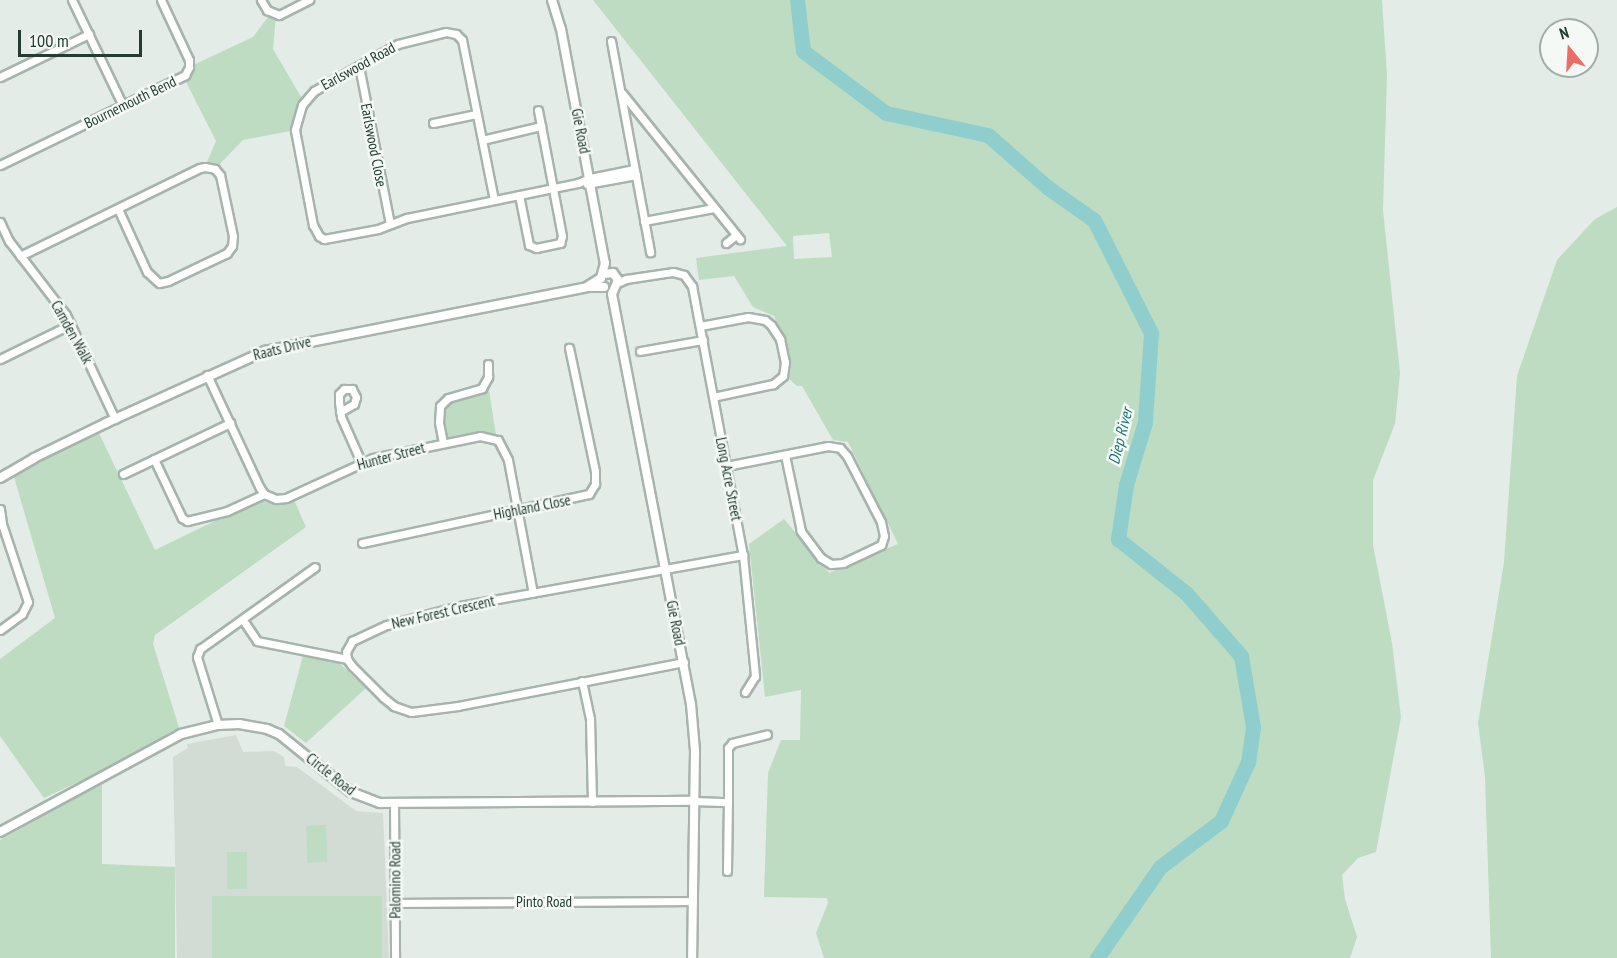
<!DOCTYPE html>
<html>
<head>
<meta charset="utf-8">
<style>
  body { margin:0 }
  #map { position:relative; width:1617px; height:958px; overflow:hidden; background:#e3ece7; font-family:"PT Sans Narrow",sans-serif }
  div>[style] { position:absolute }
  .built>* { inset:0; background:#d2dcd5 }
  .green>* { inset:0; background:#bedcc1; transform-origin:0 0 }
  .river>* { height:15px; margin:-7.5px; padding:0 7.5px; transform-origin:7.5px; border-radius:7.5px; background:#8fcecd }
  .roads { filter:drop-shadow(2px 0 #a6b4ad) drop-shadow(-2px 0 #a6b4ad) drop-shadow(0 2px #a6b4ad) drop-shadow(0 -2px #a6b4ad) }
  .minor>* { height:7px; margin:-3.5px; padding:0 3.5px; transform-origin:3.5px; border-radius:3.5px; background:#fff }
  .tertiary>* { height:8px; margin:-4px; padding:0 4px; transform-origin:4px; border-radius:4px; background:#fff }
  span { translate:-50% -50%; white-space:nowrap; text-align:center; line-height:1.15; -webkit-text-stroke:5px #f4f9f5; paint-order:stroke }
  .street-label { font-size:15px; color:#243d32 }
  .water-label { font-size:16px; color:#217575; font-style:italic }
  .north { position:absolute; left:1539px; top:18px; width:60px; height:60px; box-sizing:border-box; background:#f4f9f5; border:2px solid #a1aea7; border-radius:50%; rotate:342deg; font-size:16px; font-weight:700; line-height:24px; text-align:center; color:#243d32 }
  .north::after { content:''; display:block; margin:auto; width:21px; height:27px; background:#ea6e64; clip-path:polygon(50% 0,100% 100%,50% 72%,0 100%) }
  .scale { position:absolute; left:18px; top:30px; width:124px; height:27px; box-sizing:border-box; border:3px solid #243d32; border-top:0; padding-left:8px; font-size:18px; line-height:21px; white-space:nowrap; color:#243d32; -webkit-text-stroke:4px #f4f9f5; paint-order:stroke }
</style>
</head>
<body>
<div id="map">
  <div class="built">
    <i style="clip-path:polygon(236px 735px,243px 752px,274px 751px,284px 757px,285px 766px,297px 767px,356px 811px,383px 813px,389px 958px,177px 958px,173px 757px,188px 748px,187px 744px)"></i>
  </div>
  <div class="green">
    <i style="clip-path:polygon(evenodd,593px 0,1382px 0,1387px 76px,1383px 210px,1400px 373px,1395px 424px,1373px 480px,1373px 545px,1392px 643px,1401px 717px,1376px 852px,1358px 858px,1342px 875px,1345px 899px,1357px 937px,1350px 958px,824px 958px,816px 933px,828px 903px,827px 898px,764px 897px,768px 773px,781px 740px,800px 740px,801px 690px,765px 697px,749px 544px,784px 519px,829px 573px,898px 544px,848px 442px,833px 440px,802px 386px,797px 386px,789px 379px,791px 367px,787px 349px,774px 316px,753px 307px,734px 276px,699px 280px,696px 258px,787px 246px,593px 0,829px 233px,832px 257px,794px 259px,793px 236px,829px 233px)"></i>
    <i style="clip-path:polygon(271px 13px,276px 15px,273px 49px,304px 102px,295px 130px,243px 140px,215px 169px,205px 167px,216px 141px,183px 76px,189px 67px,253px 37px)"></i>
    <i style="clip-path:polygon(1617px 207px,1617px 958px,1491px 958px,1485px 777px,1478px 723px,1504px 562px,1517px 376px,1557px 260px,1595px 219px)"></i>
    <i style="clip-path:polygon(489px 390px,496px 435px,479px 435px,445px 443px,440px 415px,444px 403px,451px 396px)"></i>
    <i style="clip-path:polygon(97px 429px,155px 550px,258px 500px,273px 504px,294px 500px,306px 527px,155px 635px,153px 644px,181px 734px,44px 798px,0 736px,0 659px,55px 618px,12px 470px)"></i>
    <i style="clip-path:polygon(303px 656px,339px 663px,366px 688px,306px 743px,284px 726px)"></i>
    <i style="clip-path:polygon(102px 782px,102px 864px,175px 867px,175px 958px,0 958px,0 840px)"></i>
    <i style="left:326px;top:825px;width:37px;height:20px;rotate:88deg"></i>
    <i style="left:227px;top:852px;width:20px;height:37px"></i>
    <i style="left:212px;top:896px;width:170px;height:62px"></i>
  </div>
  <div class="river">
    <i style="left:797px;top:0;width:51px;rotate:83.3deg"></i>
    <i style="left:803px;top:51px;width:104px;rotate:36.8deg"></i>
    <i style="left:886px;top:113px;width:104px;rotate:12.2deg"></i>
    <i style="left:988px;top:135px;width:79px;rotate:41.4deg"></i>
    <i style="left:1047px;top:187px;width:57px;rotate:35.1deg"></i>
    <i style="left:1094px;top:220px;width:127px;rotate:63.2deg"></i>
    <i style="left:1151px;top:333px;width:89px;rotate:93.9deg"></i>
    <i style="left:1145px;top:422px;width:66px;rotate:106.8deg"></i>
    <i style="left:1126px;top:485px;width:55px;rotate:98.4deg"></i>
    <i style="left:1118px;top:539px;width:87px;rotate:38.5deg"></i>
    <i style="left:1186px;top:593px;width:84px;rotate:48.9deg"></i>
    <i style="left:1241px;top:656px;width:72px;rotate:80.4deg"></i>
    <i style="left:1253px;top:727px;width:35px;rotate:98deg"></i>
    <i style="left:1248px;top:762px;width:65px;rotate:114.6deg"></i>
    <i style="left:1221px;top:821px;width:76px;rotate:143deg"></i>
    <i style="left:1160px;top:867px;width:111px;rotate:124.7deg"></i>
  </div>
  <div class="roads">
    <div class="minor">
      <i style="left:72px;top:0;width:118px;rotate:64.3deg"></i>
      <i style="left:261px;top:0;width:12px;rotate:59deg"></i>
      <i style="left:267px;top:10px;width:13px;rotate:23deg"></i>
      <i style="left:279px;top:15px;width:34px;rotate:-27deg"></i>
      <i style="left:611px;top:41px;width:215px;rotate:79.5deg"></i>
      <i style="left:359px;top:66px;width:161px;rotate:78.9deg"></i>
      <i style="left:0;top:77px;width:99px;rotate:-25.8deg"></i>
      <i style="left:622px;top:93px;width:188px;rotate:51.1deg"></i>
      <i style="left:433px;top:123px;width:44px;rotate:-11.8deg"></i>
      <i style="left:482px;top:140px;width:61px;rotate:-13.3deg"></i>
      <i style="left:0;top:165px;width:206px;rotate:-25.9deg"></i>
      <i style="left:185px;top:75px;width:9px;rotate:-63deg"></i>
      <i style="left:189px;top:67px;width:7px;rotate:-90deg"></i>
      <i style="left:189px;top:60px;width:66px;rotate:-115deg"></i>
      <i style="left:587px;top:184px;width:50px;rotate:-10.4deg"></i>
      <i style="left:519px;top:195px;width:51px;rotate:78.7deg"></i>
      <i style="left:529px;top:245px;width:8px;rotate:23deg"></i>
      <i style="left:536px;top:248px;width:25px;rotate:-12deg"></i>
      <i style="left:560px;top:243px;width:7px;rotate:-74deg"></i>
      <i style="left:562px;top:236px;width:128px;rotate:-100.8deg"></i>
      <i style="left:494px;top:200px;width:163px;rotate:-101.3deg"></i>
      <i style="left:462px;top:40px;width:8px;rotate:-135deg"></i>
      <i style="left:456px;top:34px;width:10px;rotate:-169deg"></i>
      <i style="left:446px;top:32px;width:49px;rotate:166deg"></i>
      <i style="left:398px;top:44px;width:96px;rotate:150.8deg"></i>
      <i style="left:314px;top:91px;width:18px;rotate:131deg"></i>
      <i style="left:302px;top:105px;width:26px;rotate:106deg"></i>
      <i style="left:295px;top:130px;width:97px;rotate:79.3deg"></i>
      <i style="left:313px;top:225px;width:13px;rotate:61deg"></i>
      <i style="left:319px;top:236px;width:6px;rotate:31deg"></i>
      <i style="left:324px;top:239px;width:55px;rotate:-10.5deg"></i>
      <i style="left:378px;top:229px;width:31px;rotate:-21deg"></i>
      <i style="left:407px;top:218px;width:175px;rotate:-11.6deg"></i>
      <i style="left:578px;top:183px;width:13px;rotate:-23deg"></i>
      <i style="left:590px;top:178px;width:45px;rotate:-11.6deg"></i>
      <i style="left:644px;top:221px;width:71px;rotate:-10.5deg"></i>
      <i style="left:0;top:222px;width:21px;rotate:65deg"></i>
      <i style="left:9px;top:241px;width:93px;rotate:52.4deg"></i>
      <i style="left:66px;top:315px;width:115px;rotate:64.8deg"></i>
      <i style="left:726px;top:243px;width:13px;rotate:-39deg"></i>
      <i style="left:20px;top:256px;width:200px;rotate:-26.1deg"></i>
      <i style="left:200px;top:168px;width:5px;rotate:-11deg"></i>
      <i style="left:205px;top:167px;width:10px;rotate:11deg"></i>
      <i style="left:215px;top:169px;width:8px;rotate:50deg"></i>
      <i style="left:220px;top:175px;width:62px;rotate:78deg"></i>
      <i style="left:233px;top:236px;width:10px;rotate:96deg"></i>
      <i style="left:232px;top:246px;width:9px;rotate:126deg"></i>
      <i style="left:227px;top:253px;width:65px;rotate:154.6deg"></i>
      <i style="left:168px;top:281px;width:9px;rotate:167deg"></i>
      <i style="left:159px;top:283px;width:16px;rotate:-137deg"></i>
      <i style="left:147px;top:272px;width:69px;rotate:-114.7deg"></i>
      <i style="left:617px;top:283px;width:10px;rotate:-24deg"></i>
      <i style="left:626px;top:279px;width:48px;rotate:-8.5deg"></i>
      <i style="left:673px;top:272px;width:11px;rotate:15deg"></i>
      <i style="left:684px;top:275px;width:14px;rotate:54deg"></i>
      <i style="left:692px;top:286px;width:274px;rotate:79.3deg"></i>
      <i style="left:743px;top:555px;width:122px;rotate:84.3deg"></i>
      <i style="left:755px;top:676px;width:19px;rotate:122deg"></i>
      <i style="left:700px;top:326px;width:49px;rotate:-10.6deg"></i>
      <i style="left:748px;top:317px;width:17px;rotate:10deg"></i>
      <i style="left:765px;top:320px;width:8px;rotate:40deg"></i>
      <i style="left:771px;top:325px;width:17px;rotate:57deg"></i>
      <i style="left:780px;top:339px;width:24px;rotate:78deg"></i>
      <i style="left:785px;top:362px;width:14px;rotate:98deg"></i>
      <i style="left:783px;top:376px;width:13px;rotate:141deg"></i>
      <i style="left:773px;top:384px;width:61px;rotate:167.8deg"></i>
      <i style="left:640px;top:351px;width:64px;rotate:-9.9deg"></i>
      <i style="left:0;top:359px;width:79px;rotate:-26.2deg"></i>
      <i style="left:207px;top:375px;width:125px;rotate:64.9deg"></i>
      <i style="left:260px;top:488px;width:7px;rotate:56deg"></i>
      <i style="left:264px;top:494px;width:13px;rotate:23deg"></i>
      <i style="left:276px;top:499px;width:10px;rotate:-6deg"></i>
      <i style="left:286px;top:498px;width:96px;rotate:-24.7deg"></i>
      <i style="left:373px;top:458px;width:109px;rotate:-11.6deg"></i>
      <i style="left:480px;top:436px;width:18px;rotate:13deg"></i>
      <i style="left:498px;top:440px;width:22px;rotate:63deg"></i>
      <i style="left:508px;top:460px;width:135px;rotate:79.4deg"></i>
      <i style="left:340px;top:412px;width:16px;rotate:-30deg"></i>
      <i style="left:354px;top:404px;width:7px;rotate:-74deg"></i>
      <i style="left:356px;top:397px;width:9px;rotate:-117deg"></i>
      <i style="left:352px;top:389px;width:8px;rotate:180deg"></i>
      <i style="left:344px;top:389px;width:7px;rotate:135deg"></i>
      <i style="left:339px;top:394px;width:8px;rotate:90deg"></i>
      <i style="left:339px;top:402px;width:15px;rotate:82deg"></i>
      <i style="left:341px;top:417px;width:49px;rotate:66deg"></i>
      <i style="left:443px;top:443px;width:21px;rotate:-101deg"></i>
      <i style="left:439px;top:422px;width:16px;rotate:-86deg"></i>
      <i style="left:440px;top:406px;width:11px;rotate:-45deg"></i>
      <i style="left:448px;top:398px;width:35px;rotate:-16deg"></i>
      <i style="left:482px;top:388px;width:13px;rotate:-61deg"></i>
      <i style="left:488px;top:377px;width:13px;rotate:-90deg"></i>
      <i style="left:154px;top:459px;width:65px;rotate:64.6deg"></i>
      <i style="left:182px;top:518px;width:6px;rotate:31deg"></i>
      <i style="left:187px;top:521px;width:41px;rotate:-14deg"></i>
      <i style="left:227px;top:511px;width:41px;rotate:-24.7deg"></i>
      <i style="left:726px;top:466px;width:104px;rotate:-11.1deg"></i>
      <i style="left:828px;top:446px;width:12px;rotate:9deg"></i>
      <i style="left:840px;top:448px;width:11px;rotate:49deg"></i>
      <i style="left:847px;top:456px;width:74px;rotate:62.7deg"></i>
      <i style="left:881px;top:522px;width:14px;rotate:78deg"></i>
      <i style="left:884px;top:536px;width:9px;rotate:108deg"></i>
      <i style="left:881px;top:545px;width:42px;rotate:154.7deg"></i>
      <i style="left:843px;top:563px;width:12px;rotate:175deg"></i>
      <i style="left:831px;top:564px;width:12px;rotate:-149deg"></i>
      <i style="left:821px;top:558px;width:34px;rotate:-127deg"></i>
      <i style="left:801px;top:531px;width:78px;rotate:-101.9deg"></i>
      <i style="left:123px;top:474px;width:119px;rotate:-25.5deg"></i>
      <i style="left:0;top:509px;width:15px;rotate:82deg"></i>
      <i style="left:2px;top:524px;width:82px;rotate:71.6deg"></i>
      <i style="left:28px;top:602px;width:13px;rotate:117deg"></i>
      <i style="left:22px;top:614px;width:27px;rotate:144deg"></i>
      <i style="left:362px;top:543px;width:232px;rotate:-12.2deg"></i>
      <i style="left:589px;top:494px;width:12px;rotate:-59deg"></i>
      <i style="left:595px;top:484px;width:13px;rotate:-90deg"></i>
      <i style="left:595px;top:471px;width:126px;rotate:-101.9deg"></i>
      <i style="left:243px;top:620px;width:25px;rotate:56deg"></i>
      <i style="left:257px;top:641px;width:92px;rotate:11.3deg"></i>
      <i style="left:684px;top:662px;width:230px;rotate:169deg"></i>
      <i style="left:458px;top:706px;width:47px;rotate:172.7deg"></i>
      <i style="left:411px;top:712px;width:18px;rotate:-161deg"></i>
      <i style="left:394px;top:706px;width:14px;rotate:-141deg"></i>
      <i style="left:383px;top:697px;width:44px;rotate:-135deg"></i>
      <i style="left:352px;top:666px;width:9px;rotate:-126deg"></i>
      <i style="left:347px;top:659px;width:7px;rotate:-98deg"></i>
      <i style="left:346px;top:652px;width:13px;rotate:-61deg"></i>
      <i style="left:352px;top:641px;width:38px;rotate:-25deg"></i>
      <i style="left:387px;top:625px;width:74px;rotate:-14.8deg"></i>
      <i style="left:459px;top:606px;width:289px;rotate:-10.2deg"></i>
      <i style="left:582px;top:681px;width:39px;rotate:78deg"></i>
      <i style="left:590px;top:719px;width:83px;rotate:88.6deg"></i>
      <i style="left:218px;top:725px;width:71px;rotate:-107.2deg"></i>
      <i style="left:197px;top:657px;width:9px;rotate:-69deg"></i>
      <i style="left:200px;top:649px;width:141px;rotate:-35.5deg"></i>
      <i style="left:694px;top:801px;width:34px;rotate:2deg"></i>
      <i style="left:728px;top:802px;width:54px;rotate:-90deg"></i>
      <i style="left:728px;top:748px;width:6px;rotate:-51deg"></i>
      <i style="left:732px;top:743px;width:36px;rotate:-14deg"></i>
      <i style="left:394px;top:803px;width:155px;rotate:89.6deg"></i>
      <i style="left:727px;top:871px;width:69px;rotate:-89.2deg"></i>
      <i style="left:395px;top:903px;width:298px;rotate:-0.4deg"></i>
    </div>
    <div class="tertiary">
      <i style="left:552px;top:0;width:30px;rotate:73deg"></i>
      <i style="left:561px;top:29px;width:238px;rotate:79.4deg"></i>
      <i style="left:605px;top:263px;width:16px;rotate:105deg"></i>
      <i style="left:601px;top:278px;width:15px;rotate:148deg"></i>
      <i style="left:604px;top:274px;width:9px;rotate:-6deg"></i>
      <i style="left:613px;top:273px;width:9px;rotate:54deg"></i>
      <i style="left:618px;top:280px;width:15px;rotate:113deg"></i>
      <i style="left:612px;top:294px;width:418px;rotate:79.1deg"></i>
      <i style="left:691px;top:704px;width:47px;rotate:85.1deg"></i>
      <i style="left:695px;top:751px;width:207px;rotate:90.8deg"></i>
      <i style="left:0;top:478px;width:39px;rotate:-30deg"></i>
      <i style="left:34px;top:458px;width:80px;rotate:-25.9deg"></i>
      <i style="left:106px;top:423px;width:175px;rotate:-24.4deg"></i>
      <i style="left:265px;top:351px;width:328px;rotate:-11.2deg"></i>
      <i style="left:587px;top:287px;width:17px"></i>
      <i style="left:0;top:832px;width:206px;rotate:-28.4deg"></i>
      <i style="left:181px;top:734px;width:38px;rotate:-14deg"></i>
      <i style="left:218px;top:725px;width:21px;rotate:-3deg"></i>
      <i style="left:239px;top:724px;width:28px;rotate:10deg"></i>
      <i style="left:267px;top:729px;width:13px;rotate:23deg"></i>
      <i style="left:279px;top:734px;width:92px;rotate:38.9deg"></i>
      <i style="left:351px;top:792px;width:31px;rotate:21deg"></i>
      <i style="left:380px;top:803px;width:314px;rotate:-0.4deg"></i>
    </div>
  </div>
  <div class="street-label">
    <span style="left:358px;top:66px;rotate:-29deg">Earlswood Road</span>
    <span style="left:130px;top:102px;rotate:-26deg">Bournemouth Bend</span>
    <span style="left:581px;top:131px;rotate:79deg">Gie Road</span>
    <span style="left:374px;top:145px;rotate:79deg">Earlswood Close</span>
    <span style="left:72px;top:332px;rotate:61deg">Camden Walk</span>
    <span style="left:282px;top:348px;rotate:-14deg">Raats Drive</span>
    <span style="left:391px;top:456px;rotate:-15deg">Hunter Street</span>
    <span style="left:729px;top:479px;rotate:79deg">Long Acre Street</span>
    <span style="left:532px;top:507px;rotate:-11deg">Highland Close</span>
    <span style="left:443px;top:612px;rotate:-13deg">New Forest Crescent</span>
    <span style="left:676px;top:623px;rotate:79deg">Gie Road</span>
    <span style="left:331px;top:774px;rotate:38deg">Circle Road</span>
    <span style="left:395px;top:880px;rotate:-90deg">Palomino Road</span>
    <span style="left:544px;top:902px">Pinto Road</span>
  </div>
  <div class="water-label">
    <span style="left:1120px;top:436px;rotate:-76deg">Diep River</span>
  </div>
  <div class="north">N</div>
  <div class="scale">100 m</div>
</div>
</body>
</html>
